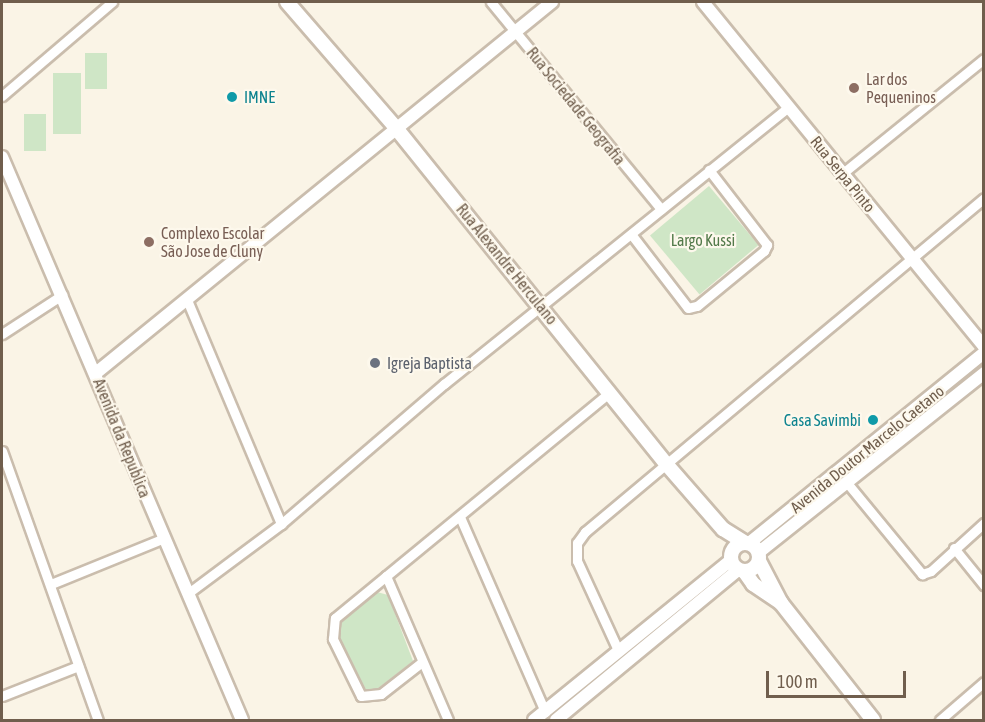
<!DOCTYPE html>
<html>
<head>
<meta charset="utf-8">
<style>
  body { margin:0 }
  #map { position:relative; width:985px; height:722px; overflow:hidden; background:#faf4e6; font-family:"Asap Condensed",sans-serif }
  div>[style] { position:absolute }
  .green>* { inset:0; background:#cfe6c6; transform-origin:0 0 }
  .roads { filter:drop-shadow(2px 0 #cabdad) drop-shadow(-2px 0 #cabdad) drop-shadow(0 2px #cabdad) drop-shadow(0 -2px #cabdad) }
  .minor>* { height:9px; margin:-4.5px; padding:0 4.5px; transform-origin:4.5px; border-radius:4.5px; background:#fff }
  .tertiary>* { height:12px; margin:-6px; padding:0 6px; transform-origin:6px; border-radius:6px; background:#fff }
  .secondary>* { height:14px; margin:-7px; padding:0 7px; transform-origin:7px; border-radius:7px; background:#fff }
  .secondary>.ring { margin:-7px; padding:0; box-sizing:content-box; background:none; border:14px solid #fff; border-radius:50% }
  .dots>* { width:16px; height:16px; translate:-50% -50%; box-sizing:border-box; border:3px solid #fdf8ec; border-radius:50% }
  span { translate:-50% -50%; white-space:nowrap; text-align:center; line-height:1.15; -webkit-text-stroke:4.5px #fdf8ec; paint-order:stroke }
  .education-label { font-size:16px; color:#785e54 }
  .left { translate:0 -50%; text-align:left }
  .culture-label { font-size:16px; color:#0d838f }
  .right { translate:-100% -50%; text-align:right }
  .street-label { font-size:16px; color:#705e4d }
  .park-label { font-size:16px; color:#537a4a }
  .worship-label { font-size:16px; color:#5b616d }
  .frame { position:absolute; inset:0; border:3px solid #705e4d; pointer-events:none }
  .scale { position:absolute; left:766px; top:671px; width:140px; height:27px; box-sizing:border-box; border:3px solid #705e4d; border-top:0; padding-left:8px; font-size:18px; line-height:21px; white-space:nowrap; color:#705e4d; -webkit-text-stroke:4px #fdf8ec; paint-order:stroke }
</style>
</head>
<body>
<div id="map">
  <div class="green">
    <i style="left:85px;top:53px;width:22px;height:36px"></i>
    <i style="left:53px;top:73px;width:28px;height:61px"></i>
    <i style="left:24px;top:114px;width:22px;height:37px"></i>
    <i style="left:709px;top:186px;width:77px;height:77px;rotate:50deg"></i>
    <i style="clip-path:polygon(377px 592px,388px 595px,413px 661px,376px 690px,366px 690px,335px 631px,336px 623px)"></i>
  </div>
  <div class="roads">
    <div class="minor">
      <i style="left:491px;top:2px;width:268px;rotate:50.6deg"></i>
      <i style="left:2px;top:96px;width:145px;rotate:-40.5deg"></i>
      <i style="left:843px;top:173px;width:181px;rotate:-39deg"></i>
      <i style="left:631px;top:234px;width:93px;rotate:52.4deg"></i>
      <i style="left:688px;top:308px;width:9px;rotate:-13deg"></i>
      <i style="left:697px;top:306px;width:87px;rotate:-39.4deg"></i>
      <i style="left:764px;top:251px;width:7px;rotate:-63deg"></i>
      <i style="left:767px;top:245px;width:95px;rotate:-127.7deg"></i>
      <i style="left:187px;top:300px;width:243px;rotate:67.2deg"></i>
      <i style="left:2px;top:334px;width:72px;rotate:-33deg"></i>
      <i style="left:2px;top:451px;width:286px;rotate:70.4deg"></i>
      <i style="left:848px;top:484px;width:117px;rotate:50.6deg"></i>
      <i style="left:922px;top:574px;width:9px;rotate:-18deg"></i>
      <i style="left:931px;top:571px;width:72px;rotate:-42.2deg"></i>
      <i style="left:460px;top:517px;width:213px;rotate:66.4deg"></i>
      <i style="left:954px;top:548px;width:48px;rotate:51deg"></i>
      <i style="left:386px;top:576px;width:157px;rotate:66.7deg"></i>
      <i style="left:51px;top:584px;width:120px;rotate:-22.1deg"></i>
      <i style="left:187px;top:594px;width:117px;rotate:-36.7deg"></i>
      <i style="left:281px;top:524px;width:215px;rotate:-40.7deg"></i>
      <i style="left:444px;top:384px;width:442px;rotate:-38.8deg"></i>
      <i style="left:618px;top:650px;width:98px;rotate:-114.7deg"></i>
      <i style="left:577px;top:561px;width:18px;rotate:-90deg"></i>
      <i style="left:577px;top:543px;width:14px;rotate:-54deg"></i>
      <i style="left:585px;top:532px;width:520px;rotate:-39.93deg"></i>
      <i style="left:422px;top:662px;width:52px;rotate:142deg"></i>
      <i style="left:381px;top:694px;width:20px;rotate:174deg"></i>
      <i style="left:361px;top:696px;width:64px;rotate:-116.2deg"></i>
      <i style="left:333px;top:639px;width:21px;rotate:-85deg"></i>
      <i style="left:335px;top:618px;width:356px;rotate:-39.4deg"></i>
      <i style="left:2px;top:696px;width:82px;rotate:-21.5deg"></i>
      <i style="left:940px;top:720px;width:58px;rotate:-40.8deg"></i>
    </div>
    <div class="tertiary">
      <i style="left:703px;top:2px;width:444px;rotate:50.8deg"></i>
      <i style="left:2px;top:157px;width:612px;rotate:66.91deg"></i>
      <i style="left:96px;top:373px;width:588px;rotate:-39.13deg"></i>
      <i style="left:748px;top:544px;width:304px;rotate:-39deg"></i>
      <i style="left:758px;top:553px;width:289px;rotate:-38.5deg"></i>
      <i style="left:534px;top:720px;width:254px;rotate:-39.1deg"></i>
      <i style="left:556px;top:720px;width:236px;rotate:-39.5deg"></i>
    </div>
    <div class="secondary">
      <i style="left:287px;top:2px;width:167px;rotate:49.1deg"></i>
      <i style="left:396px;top:128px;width:434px;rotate:51.2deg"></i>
      <i style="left:668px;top:466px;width:84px;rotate:48.9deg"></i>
      <i style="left:723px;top:529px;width:26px;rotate:32deg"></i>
      <i class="ring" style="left:731px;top:543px;width:14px;height:14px"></i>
      <i style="left:759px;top:561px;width:47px;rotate:62.4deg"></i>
      <i style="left:781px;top:603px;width:149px;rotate:51.8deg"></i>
      <i style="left:744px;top:571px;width:16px;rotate:55deg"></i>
      <i style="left:753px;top:584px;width:34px;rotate:34deg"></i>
    </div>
  </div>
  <div class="dots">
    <i style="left:854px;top:88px;background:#8d6e63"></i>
    <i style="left:232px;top:97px;background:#0f9aa8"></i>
    <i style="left:149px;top:242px;background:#8d6e63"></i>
    <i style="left:375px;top:363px;background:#6b7280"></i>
    <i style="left:873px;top:420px;background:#0f9aa8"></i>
  </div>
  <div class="education-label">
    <span class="left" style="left:866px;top:88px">Lar dos<br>Pequeninos</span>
    <span class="left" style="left:161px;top:242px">Complexo Escolar<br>São Jose de Cluny</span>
  </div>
  <div class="culture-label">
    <span class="left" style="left:244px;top:97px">IMNE</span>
    <span class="right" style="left:861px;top:420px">Casa Savimbi</span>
  </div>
  <div class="street-label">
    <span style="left:576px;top:106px;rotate:51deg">Rua Sociedade Geografia</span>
    <span style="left:843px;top:174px;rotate:51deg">Rua Serpa Pinto</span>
    <span style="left:507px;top:264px;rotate:51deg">Rua Alexandre Herculano</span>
    <span style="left:122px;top:438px;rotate:68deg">Avenida da Republica</span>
    <span style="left:867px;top:449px;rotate:-39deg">Avenida Doutor Marcelo Caetano</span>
  </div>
  <div class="park-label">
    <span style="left:703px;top:240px">Largo Kussi</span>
  </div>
  <div class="worship-label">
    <span class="left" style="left:387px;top:363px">Igreja Baptista</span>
  </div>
  <div class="frame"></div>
  <div class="scale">100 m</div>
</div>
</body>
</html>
